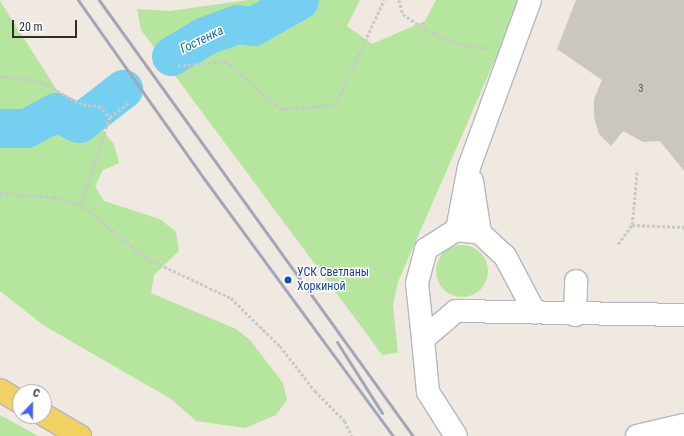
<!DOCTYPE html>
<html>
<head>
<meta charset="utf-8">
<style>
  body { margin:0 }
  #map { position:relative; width:684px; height:436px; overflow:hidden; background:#efe9e1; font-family:"Roboto Condensed",sans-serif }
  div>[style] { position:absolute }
  .green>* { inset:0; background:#b6e59e }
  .round { border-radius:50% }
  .river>* { height:39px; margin:-19.5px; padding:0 19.5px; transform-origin:19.5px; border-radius:19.5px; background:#75cff0 }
  .building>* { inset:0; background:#cbc7bf }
  .path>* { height:2.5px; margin-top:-1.25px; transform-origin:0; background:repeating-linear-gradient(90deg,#c9c9c9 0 3px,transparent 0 5px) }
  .roads { filter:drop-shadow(1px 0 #b4b7c1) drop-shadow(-1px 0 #b4b7c1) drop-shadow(0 1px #b4b7c1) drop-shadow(0 -1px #b4b7c1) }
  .minor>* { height:22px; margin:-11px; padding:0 11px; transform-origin:11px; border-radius:11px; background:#fff }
  .major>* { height:22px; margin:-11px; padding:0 11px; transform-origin:11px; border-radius:11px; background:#f2d163 }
  .rail>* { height:3px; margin:-1.5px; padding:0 1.5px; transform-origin:1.5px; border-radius:1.5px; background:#a3a6b8 }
  .dots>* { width:11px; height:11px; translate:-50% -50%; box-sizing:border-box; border:2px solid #fff; border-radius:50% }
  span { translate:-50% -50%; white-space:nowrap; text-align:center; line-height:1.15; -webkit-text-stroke:3px #fff; paint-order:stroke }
  .number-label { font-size:10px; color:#555452 }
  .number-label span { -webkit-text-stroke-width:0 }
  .transit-label { font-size:12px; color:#164399 }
  .left { translate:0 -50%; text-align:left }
  .water-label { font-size:13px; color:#0d6fa3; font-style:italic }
  .north { position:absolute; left:12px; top:384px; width:40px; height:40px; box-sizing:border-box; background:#fff; border:1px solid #ababab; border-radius:50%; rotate:22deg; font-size:11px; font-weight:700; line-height:16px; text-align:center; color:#2e2e2e }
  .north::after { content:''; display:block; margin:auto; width:14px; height:18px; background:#4264fb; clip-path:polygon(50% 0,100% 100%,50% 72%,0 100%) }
  .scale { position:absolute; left:12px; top:20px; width:65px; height:18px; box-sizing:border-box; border:2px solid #2e2e2e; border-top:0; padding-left:5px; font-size:12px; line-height:14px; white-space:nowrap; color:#2e2e2e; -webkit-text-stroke:3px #fff; paint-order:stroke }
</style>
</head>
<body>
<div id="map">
  <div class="green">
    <i style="clip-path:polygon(248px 0,360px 0,347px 26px,372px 44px,425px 21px,436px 0,521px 0,398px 282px,393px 305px,398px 353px,382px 355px,369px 337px,141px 30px,137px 9px,170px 11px)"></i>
    <i style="clip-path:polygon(0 1px,71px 112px,102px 130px,114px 144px,119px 163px,103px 170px,95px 186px,104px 201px,160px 219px,176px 232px,179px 251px,154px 275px,151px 293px,236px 329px,250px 340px,283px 383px,287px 400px,276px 415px,245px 428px,196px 421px,171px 399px,43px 325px,0 291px)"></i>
    <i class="round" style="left:436px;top:245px;width:52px;height:52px"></i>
    <i style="clip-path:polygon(0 415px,38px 436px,0 436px)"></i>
  </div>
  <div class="river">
    <i style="left:171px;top:56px;width:39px;rotate:-31deg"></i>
    <i style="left:204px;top:36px;width:35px;rotate:-20deg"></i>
    <i style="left:237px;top:24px;width:16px;rotate:7deg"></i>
    <i style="left:253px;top:26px;width:53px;rotate:-29.5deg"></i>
    <i style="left:0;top:128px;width:26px"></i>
    <i style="left:26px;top:128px;width:34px;rotate:-28deg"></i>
    <i style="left:56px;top:112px;width:25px;rotate:26deg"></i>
    <i style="left:79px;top:123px;width:56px;rotate:-37.7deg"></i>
  </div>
  <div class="building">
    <i style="clip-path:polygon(576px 0,684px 0,684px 171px,660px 141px,643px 142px,623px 131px,611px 146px,599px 134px,594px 117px,594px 99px,602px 80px,557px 49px)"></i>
  </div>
  <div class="path">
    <i style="left:399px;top:0;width:15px;rotate:74deg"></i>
    <i style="left:403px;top:14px;width:29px;rotate:35deg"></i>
    <i style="left:427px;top:31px;width:35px;rotate:22deg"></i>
    <i style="left:460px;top:44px;width:30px;rotate:9deg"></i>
    <i style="left:178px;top:66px;width:48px;rotate:-5.9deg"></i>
    <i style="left:226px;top:61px;width:73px;rotate:41.1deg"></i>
    <i style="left:281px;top:109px;width:54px;rotate:-4.2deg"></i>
    <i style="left:335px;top:105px;width:116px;rotate:-65deg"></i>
    <i style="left:0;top:76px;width:40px;rotate:7.1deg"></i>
    <i style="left:40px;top:81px;width:49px;rotate:29.2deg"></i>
    <i style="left:83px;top:105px;width:16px;rotate:4deg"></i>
    <i style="left:99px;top:106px;width:16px;rotate:45deg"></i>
    <i style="left:110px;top:117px;width:92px;rotate:108.4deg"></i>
    <i style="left:81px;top:204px;width:85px;rotate:39.7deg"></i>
    <i style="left:146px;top:258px;width:94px;rotate:25.2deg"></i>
    <i style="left:231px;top:298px;width:69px;rotate:44.4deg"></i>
    <i style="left:280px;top:346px;width:57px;rotate:52.1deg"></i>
    <i style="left:315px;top:391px;width:42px;rotate:45deg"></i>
    <i style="left:345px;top:421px;width:17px;rotate:65deg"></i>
    <i style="left:110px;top:117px;width:25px;rotate:-37deg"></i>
    <i style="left:0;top:193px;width:53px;rotate:4.3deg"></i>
    <i style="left:53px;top:197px;width:29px;rotate:14deg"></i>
    <i style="left:632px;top:225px;width:54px;rotate:-84.7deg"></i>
    <i style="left:618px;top:244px;width:24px;rotate:-54deg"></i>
    <i style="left:632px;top:225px;width:52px;rotate:2.2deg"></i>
  </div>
  <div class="roads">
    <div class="minor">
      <i style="left:472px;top:181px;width:53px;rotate:81.3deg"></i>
      <i style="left:457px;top:230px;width:64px;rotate:-79.2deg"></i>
      <i style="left:469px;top:167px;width:178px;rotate:-69.9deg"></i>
      <i style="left:575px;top:315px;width:34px;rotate:-88deg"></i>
      <i style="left:423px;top:339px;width:56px;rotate:-96.1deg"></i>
      <i style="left:417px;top:283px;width:35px;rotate:-75deg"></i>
      <i style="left:426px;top:249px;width:36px;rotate:-32deg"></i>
      <i style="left:457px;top:230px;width:23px;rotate:7deg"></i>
      <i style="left:480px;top:233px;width:34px;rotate:43deg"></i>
      <i style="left:505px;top:256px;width:64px;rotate:62.2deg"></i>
      <i style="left:456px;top:436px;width:52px;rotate:-122.5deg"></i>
      <i style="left:428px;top:392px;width:53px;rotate:-95.4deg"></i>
      <i style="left:423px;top:339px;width:43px;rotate:-40.3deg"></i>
      <i style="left:456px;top:311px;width:228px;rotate:1deg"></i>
      <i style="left:637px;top:436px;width:48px;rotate:-13.2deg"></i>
    </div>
    <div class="major">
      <i style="left:0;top:390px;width:23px;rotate:31deg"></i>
      <i style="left:44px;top:415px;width:42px;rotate:30.3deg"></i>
    </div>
  </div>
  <div class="rail">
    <i style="left:78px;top:0;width:220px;rotate:54.8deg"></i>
    <i style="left:205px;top:180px;width:318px;rotate:53.7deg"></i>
    <i style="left:99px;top:0;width:537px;rotate:54.24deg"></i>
    <i style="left:337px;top:342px;width:84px;rotate:57.6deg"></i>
  </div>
  <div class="dots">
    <i style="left:288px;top:280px;background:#1a4fb4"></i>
  </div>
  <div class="number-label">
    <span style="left:641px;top:89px">3</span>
  </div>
  <div class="transit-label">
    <span class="left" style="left:297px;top:280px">УСК Светланы<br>Хоркиной</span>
  </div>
  <div class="water-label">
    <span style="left:202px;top:40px;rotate:-26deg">Гостенка</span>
  </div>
  <div class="north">С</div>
  <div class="scale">20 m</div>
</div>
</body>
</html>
